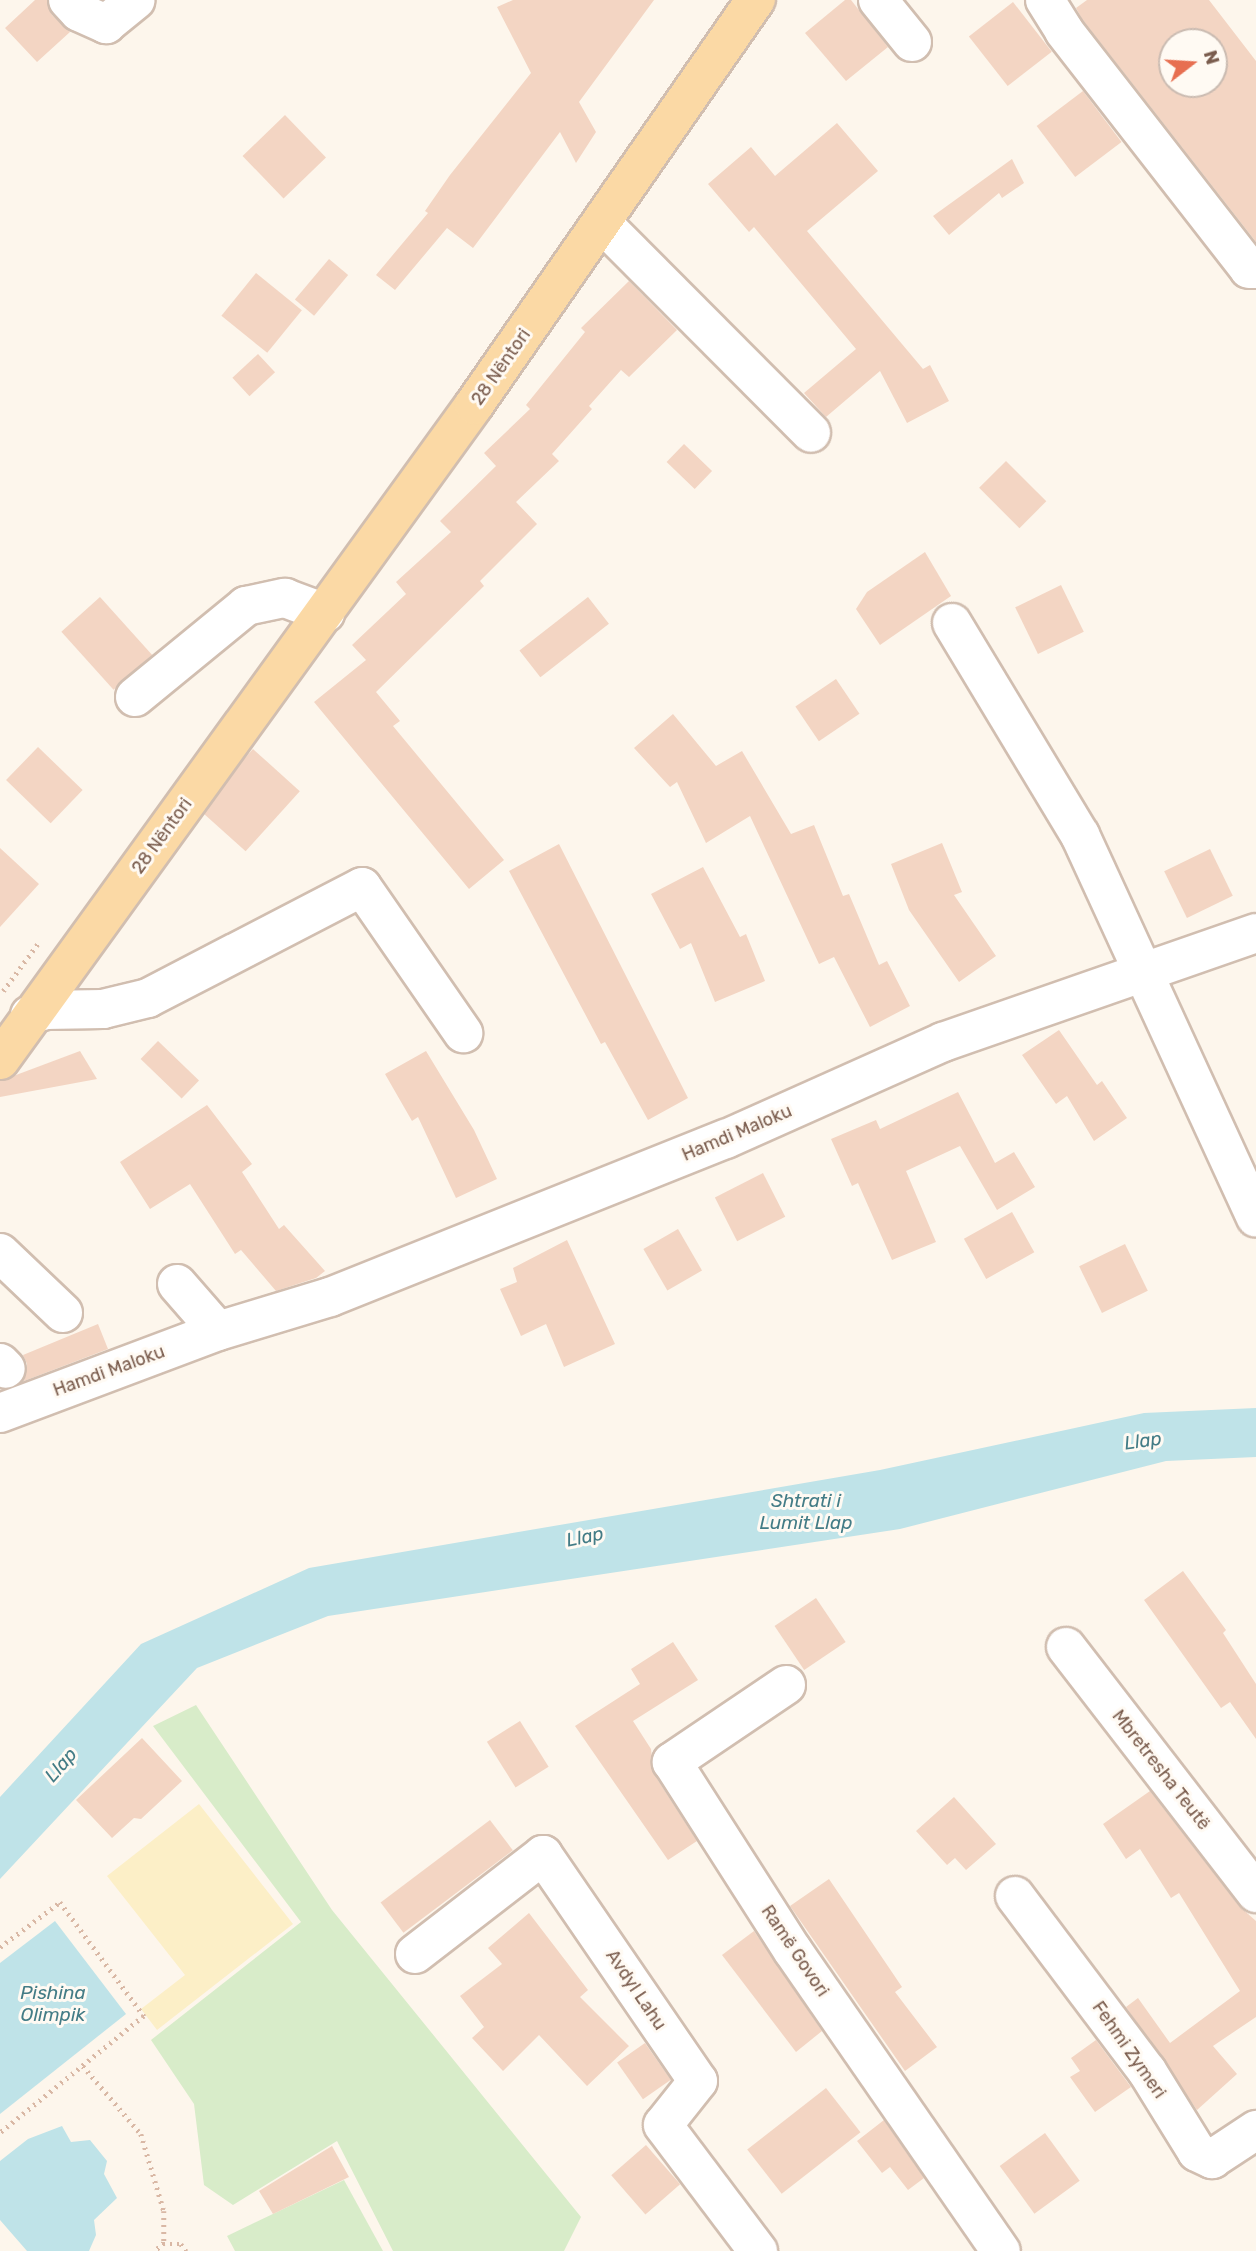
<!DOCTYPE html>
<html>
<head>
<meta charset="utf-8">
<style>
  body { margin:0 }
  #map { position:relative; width:1256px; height:2251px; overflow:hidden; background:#fdf6ec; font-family:Rubik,sans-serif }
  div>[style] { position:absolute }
  .green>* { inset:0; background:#d8ecc9 }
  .sand>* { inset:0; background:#fcefc7 }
  .water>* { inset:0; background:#bfe3e8 }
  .building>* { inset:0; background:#f3d5c3; transform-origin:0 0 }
  .path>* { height:4.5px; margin-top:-2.25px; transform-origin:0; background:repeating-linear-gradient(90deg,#d9b8a5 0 2px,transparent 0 7px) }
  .roads { filter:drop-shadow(2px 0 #d1beb0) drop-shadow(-2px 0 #d1beb0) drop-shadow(0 2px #d1beb0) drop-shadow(0 -2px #d1beb0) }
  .minor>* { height:38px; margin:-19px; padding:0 19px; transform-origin:19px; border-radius:19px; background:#fff }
  .major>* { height:38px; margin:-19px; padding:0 19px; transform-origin:19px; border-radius:19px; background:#fbd9a5 }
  span { translate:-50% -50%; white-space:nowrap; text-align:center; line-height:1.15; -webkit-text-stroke:6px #fffaf3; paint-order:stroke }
  .street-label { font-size:18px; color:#7a5c4d }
  .water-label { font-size:19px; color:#437c86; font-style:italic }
  .north { position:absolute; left:1158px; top:28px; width:70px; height:70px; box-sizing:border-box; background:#fffaf3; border:2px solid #cabbb1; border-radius:50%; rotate:73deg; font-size:19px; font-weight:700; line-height:28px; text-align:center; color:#7a5c4d }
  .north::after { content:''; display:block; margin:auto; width:24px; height:32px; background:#e76f51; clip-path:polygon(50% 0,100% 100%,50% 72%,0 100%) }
</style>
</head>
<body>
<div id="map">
  <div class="green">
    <i style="clip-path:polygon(196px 1705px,332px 1910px,581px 2217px,564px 2251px,393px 2251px,337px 2141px,233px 2205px,204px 2185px,194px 2104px,151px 2040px,301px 1922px,153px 1726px)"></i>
    <i style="clip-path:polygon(344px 2180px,383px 2251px,235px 2251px,227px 2236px)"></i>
  </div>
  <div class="sand">
    <i style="clip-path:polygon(199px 1804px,293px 1924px,157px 2030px,141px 2009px,185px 1975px,107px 1876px)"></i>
  </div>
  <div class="water">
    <i style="clip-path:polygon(1256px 1408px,1256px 1457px,1166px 1461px,900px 1529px,328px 1616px,197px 1668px,0 1879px,0 1797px,141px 1644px,309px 1568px,880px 1470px,1144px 1413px)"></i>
    <i style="clip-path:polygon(55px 1921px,126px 2014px,0 2114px,0 1963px)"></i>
    <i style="clip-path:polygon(62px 2126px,71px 2142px,90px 2140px,107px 2161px,104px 2174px,117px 2198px,94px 2220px,96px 2235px,89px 2251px,27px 2251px,0 2220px,0 2161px,28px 2139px)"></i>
  </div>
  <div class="building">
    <i style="clip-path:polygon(35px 0,47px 0,52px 15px,70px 32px,37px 62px,5px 28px)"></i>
    <i style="clip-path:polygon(513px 0,654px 0,579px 102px,596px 132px,576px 163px,560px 132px,473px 248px,447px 228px,395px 290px,376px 275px,428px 213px,425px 211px,450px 175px,531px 73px,497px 7px)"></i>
    <i style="clip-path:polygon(845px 0,851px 0,888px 47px,846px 81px,805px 33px)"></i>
    <i style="clip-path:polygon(evenodd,1087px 0,1209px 0,1256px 61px,1256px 242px,1082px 19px,1076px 8px,1087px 0,1172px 42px,1214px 42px,1214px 84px,1172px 84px,1172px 42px)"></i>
    <i style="left:1013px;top:2px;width:63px;height:56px;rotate:52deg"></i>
    <i style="left:1083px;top:91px;width:64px;height:58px;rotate:53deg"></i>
    <i style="left:285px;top:115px;width:59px;height:59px;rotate:46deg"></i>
    <i style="clip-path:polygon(837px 123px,878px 171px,807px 231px,923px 369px,930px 365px,949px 401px,907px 423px,880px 371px,826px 417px,804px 393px,856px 349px,754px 227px,749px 232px,708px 184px,751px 147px,775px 176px)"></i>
    <i style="clip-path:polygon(1012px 159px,1024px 183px,1002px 198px,999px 193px,949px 235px,933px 216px)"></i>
    <i style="left:329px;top:259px;width:25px;height:53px;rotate:40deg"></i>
    <i style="left:256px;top:273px;width:59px;height:55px;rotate:39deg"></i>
    <i style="clip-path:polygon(629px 281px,677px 330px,629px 377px,621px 370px,589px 406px,592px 409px,552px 454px,559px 461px,516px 502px,537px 524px,480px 581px,484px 586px,376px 692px,400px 721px,393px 726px,504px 860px,469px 889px,314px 702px,366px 660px,352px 645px,406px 594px,396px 582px,451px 532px,440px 521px,496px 466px,484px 453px,530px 409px,526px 405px,585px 332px,581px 328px)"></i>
    <i style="left:258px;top:354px;width:25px;height:35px;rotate:47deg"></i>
    <i style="left:684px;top:444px;width:39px;height:25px;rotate:44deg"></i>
    <i style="left:1006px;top:461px;width:57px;height:38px;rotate:45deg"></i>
    <i style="clip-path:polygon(925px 552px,951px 596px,880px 645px,856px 609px,867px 592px)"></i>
    <i style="left:1061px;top:585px;width:52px;height:51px;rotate:64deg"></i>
    <i style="left:100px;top:597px;width:78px;height:52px;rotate:48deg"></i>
    <i style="left:588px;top:597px;width:34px;height:87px;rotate:52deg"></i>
    <i style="left:836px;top:679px;width:42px;height:49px;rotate:56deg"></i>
    <i style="clip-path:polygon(673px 714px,716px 766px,742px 751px,791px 834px,814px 825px,843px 896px,849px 894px,879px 965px,887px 961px,910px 1006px,870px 1027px,834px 957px,819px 964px,750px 816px,706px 843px,677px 782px,670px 787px,634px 748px)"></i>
    <i style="left:38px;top:747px;width:62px;height:46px;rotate:44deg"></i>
    <i style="left:253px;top:749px;width:63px;height:81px;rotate:42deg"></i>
    <i style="clip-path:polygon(942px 843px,962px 892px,954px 895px,996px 956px,959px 982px,909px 910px,891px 864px)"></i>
    <i style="clip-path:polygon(559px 844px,688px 1098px,648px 1120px,605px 1042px,601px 1044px,509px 871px)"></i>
    <i style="clip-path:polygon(0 848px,39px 884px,0 927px)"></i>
    <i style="left:1210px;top:849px;width:52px;height:51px;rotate:64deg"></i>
    <i style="clip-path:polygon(703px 867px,740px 937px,746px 934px,765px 981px,715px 1002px,691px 943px,680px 949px,651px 894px)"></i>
    <i style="clip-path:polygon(1059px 1030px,1097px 1085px,1102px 1081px,1127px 1118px,1094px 1141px,1067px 1096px,1056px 1104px,1022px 1055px)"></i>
    <i style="left:158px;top:1041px;width:57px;height:25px;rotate:44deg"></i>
    <i style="clip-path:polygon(80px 1051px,97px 1079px,0 1097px,0 1081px)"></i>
    <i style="clip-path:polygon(426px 1051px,474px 1130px,497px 1179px,456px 1198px,418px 1117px,412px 1121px,385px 1074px)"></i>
    <i style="clip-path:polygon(958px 1092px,995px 1163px,1014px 1152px,1035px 1187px,997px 1210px,960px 1146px,906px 1171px,936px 1242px,892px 1260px,858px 1183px,852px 1186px,831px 1139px,876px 1120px,880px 1129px)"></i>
    <i style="clip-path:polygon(207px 1105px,252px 1164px,242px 1172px,279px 1229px,284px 1225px,325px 1271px,316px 1278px,276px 1291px,241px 1250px,235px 1254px,190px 1184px,150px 1209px,120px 1162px)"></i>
    <i style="left:763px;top:1173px;width:49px;height:54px;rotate:63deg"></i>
    <i style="left:1012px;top:1212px;width:46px;height:55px;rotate:61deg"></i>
    <i style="left:678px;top:1229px;width:48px;height:40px;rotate:60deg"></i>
    <i style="clip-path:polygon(567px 1240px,615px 1344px,564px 1367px,546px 1324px,521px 1336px,500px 1289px,517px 1282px,513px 1268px)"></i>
    <i style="left:1125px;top:1244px;width:52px;height:51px;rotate:64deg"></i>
    <i style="clip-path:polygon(98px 1324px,108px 1349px,24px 1381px,27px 1364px,23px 1355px)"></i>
    <i style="clip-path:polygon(1183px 1571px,1226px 1630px,1223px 1633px,1256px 1684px,1256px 1739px,1230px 1702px,1221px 1708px,1144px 1600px)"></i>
    <i style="left:816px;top:1598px;width:53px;height:50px;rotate:56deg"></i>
    <i style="clip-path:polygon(673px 1642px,698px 1680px,633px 1721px,651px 1749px,654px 1774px,697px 1841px,668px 1860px,575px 1726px,640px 1684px,631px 1669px)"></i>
    <i style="left:520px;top:1721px;width:54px;height:39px;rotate:58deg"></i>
    <i style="clip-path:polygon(142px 1738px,182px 1781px,141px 1819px,134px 1818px,112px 1838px,76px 1800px)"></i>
    <i style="clip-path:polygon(1150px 1791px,1239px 1906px,1256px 1921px,1256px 2017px,1213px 2046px,1237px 2074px,1197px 2110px,1126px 2007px,1138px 1998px,1170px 2043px,1240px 1991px,1179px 1893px,1171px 1898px,1140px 1849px,1126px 1859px,1103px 1824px)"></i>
    <i style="clip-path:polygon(954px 1797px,996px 1844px,966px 1870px,955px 1858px,947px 1865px,916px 1831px)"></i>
    <i style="left:490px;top:1820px;width:38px;height:137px;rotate:53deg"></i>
    <i style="clip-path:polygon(829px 1879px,902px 1987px,895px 1992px,937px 2047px,905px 2071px,790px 1906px)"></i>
    <i style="clip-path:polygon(529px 1913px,588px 1990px,580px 1997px,629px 2046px,587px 2086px,539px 2035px,503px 2071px,472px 2038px,484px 2027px,460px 1996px,502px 1964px,488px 1948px)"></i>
    <i style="clip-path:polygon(754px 1931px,822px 2031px,796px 2052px,722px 1955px)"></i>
    <i style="clip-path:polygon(1096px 2040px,1131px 2087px,1095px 2112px,1070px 2077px,1080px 2071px,1071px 2058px)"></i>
    <i style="left:645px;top:2043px;width:45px;height:34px;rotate:55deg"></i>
    <i style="left:826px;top:2088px;width:56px;height:100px;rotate:52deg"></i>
    <i style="clip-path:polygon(884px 2120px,924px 2178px,908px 2190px,890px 2167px,882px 2173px,857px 2141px)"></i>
    <i style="left:1045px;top:2133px;width:59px;height:56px;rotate:54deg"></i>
    <i style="left:646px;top:2145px;width:52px;height:46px;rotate:49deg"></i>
    <i style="clip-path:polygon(332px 2146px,349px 2177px,273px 2214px,259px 2191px)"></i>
  </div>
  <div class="path">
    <i style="left:3px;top:991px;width:61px;rotate:-53.7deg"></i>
    <i style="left:0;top:1947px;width:75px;rotate:-36.9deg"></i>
    <i style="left:60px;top:1902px;width:142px;rotate:53.6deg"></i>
    <i style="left:144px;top:2016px;width:186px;rotate:140.9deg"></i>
    <i style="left:83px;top:2066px;width:89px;rotate:49.5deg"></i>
    <i style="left:141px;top:2134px;width:80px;rotate:73.4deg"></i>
    <i style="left:164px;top:2211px;width:32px;rotate:90deg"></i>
    <i style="left:164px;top:2243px;width:12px;rotate:138deg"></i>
    <i style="left:163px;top:2244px;width:18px"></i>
    <i style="left:181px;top:2244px;width:9px;rotate:54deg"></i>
  </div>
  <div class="roads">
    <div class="minor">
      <i style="left:68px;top:0;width:16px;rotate:47deg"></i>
      <i style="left:79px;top:12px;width:30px;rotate:24deg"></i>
      <i style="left:106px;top:24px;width:38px;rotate:-39deg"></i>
      <i style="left:878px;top:0;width:54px;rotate:51deg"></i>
      <i style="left:1045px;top:0;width:36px;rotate:58deg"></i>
      <i style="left:1064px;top:31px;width:301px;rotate:52.1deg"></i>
      <i style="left:1249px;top:269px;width:7px"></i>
      <i style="left:602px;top:223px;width:296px;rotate:45.1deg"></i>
      <i style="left:952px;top:623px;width:248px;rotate:58.9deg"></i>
      <i style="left:1080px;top:835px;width:421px;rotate:65.3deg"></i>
      <i style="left:135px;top:697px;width:144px;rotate:-39.3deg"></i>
      <i style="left:246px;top:606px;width:40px;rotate:-12deg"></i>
      <i style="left:285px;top:598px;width:43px;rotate:20.6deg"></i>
      <i style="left:30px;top:1015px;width:16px;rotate:-18deg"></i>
      <i style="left:45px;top:1010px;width:58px;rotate:-1deg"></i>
      <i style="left:103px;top:1009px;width:46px;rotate:-13.7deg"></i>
      <i style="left:148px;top:998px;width:241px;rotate:-27.4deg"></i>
      <i style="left:362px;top:887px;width:178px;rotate:55.3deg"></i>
      <i style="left:0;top:1253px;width:87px;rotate:43.6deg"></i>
      <i style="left:177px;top:1284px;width:62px;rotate:48.9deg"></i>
      <i style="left:0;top:1363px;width:8px;rotate:45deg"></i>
      <i style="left:0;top:1413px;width:233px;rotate:-20.6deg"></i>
      <i style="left:218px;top:1331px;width:117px;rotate:-16.9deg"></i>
      <i style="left:330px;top:1297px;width:426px;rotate:-21.8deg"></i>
      <i style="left:726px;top:1139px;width:238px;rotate:-24.1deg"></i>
      <i style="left:943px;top:1042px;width:331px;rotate:-19.2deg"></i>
      <i style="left:1066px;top:1647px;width:311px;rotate:52.3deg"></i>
      <i style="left:786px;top:1685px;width:138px;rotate:146deg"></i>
      <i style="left:672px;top:1762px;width:224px;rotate:57.4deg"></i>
      <i style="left:793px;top:1951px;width:365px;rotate:55.3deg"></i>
      <i style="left:1015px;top:1896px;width:219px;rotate:53deg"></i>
      <i style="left:1147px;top:2071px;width:95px;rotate:58.3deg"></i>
      <i style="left:1197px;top:2152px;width:17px;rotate:25deg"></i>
      <i style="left:1212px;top:2159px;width:53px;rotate:-33.4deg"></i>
      <i style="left:415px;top:1954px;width:162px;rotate:-37.7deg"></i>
      <i style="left:543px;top:1855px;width:274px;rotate:55.6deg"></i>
      <i style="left:698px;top:2081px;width:56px;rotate:128.5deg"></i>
      <i style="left:663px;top:2125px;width:158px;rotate:53deg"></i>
    </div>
    <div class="major">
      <i style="left:0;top:1060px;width:809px;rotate:-54.11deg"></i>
      <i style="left:474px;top:405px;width:494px;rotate:-55.2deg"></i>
    </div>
  </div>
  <div class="street-label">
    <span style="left:501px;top:367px;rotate:-55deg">28 Nëntori</span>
    <span style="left:162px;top:836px;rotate:-54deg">28 Nëntori</span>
    <span style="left:737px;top:1133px;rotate:-23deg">Hamdi Maloku</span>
    <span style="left:109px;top:1371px;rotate:-20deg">Hamdi Maloku</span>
    <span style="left:1161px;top:1770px;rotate:52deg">Mbretresha Teutë</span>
    <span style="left:795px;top:1951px;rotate:56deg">Ramë Govori</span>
    <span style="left:636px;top:1990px;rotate:56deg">Avdyl Lahu</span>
    <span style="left:1129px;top:2050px;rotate:55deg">Fehmi Zymeri</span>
  </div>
  <div class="water-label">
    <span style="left:1143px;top:1441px;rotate:-8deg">Llap</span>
    <span style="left:806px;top:1512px">Shtrati i<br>Lumit Llap</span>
    <span style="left:585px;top:1537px;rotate:-12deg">Llap</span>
    <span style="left:61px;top:1765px;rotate:-49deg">Llap</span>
    <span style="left:53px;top:2004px">Pishina<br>Olimpik</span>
  </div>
  <div class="north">N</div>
</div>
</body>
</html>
